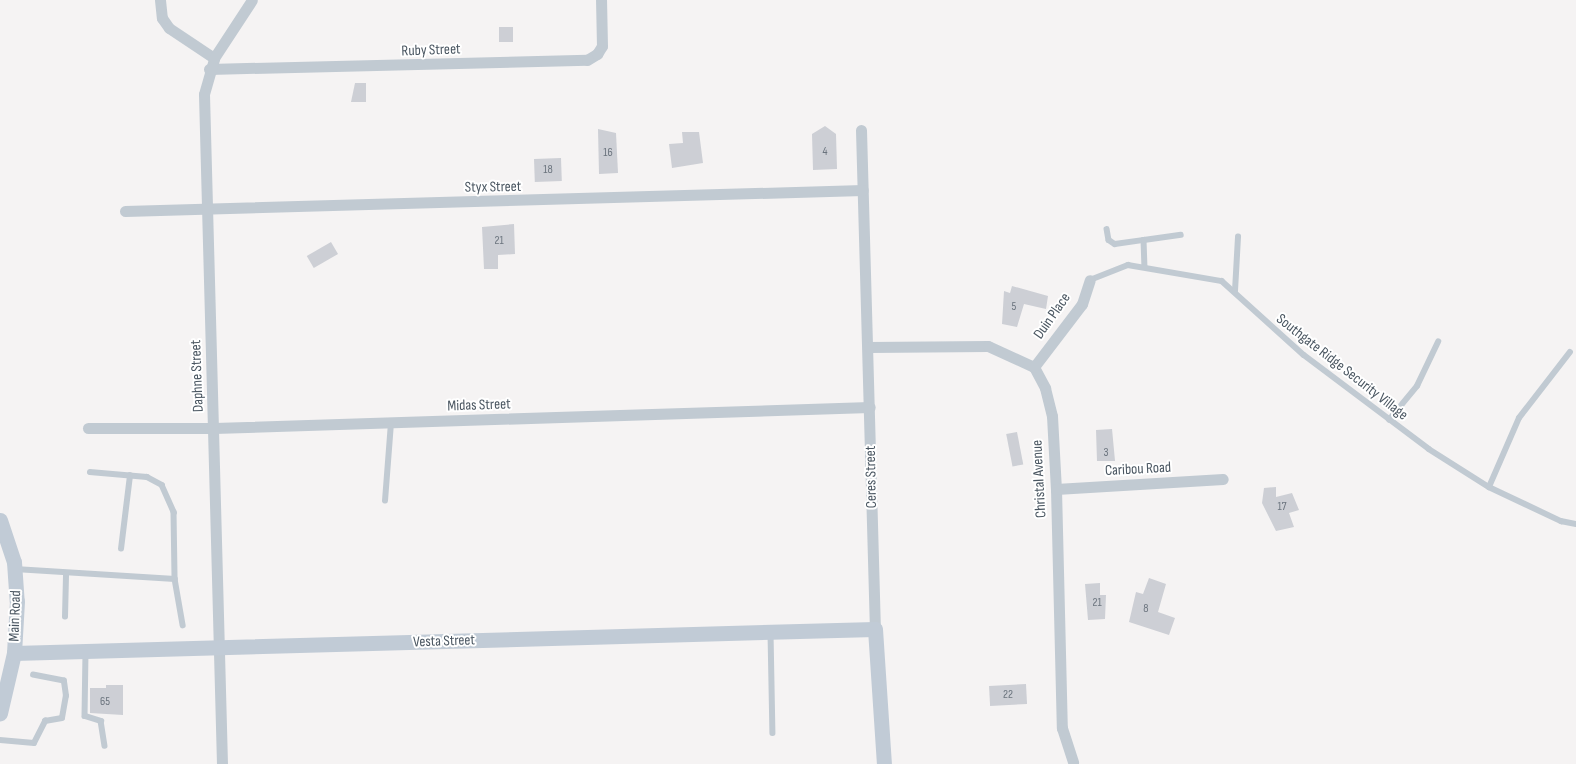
<!DOCTYPE html>
<html>
<head>
<meta charset="utf-8">
<style>
  body { margin:0 }
  #map { position:relative; width:1576px; height:764px; overflow:hidden; background:#f5f3f3; font-family:"Sofia Sans Condensed",sans-serif }
  div>[style] { position:absolute }
  .building>* { inset:0; background:#cdcfd5; transform-origin:0 0 }
  .lane>* { height:5.5px; margin:-2.75px; padding:0 2.75px; transform-origin:2.75px; border-radius:2.75px; background:#c1cad2 }
  .street>* { height:11px; margin:-5.5px; padding:0 5.5px; transform-origin:5.5px; border-radius:5.5px; background:#c1cad2 }
  .secondary>* { height:15px; margin:-7.5px; padding:0 7.5px; transform-origin:7.5px; border-radius:7.5px; background:#c1cbd6 }
  span { translate:-50% -50%; white-space:nowrap; text-align:center; line-height:1.15; -webkit-text-stroke:4px #fff; paint-order:stroke }
  .number-label { font-size:12px; color:#6b747e }
  .number-label span { -webkit-text-stroke-width:0 }
  .street-label { font-size:15px; color:#4a5661 }
</style>
</head>
<body>
<div id="map">
  <div class="building">
    <i style="left:513px;top:27px;width:15px;height:14px;rotate:90deg"></i>
    <i style="clip-path:polygon(355px 83px,366px 83px,366px 102px,351px 102px)"></i>
    <i style="clip-path:polygon(825px 126px,836px 134px,837px 169px,813px 170px,812px 134px)"></i>
    <i style="clip-path:polygon(598px 129px,616px 133px,618px 173px,599px 174px)"></i>
    <i style="clip-path:polygon(682px 132px,699px 132px,703px 163px,672px 168px,669px 144px,683px 143px)"></i>
    <i style="left:561px;top:158px;width:23px;height:27px;rotate:88deg"></i>
    <i style="clip-path:polygon(514px 224px,515px 254px,498px 255px,498px 269px,484px 269px,482px 227px)"></i>
    <i style="left:331px;top:242px;width:14px;height:28px;rotate:60deg"></i>
    <i style="clip-path:polygon(1012px 286px,1048px 296px,1046px 309px,1024px 304px,1017px 327px,1002px 324px,1004px 291px,1010px 293px)"></i>
    <i style="clip-path:polygon(1112px 429px,1115px 461px,1097px 461px,1096px 430px)"></i>
    <i style="left:1017px;top:432px;width:33px;height:11px;rotate:79deg"></i>
    <i style="clip-path:polygon(1276px 487px,1276px 497px,1292px 493px,1299px 510px,1289px 513px,1294px 527px,1276px 531px,1262px 503px,1264px 488px)"></i>
    <i style="clip-path:polygon(1149px 578px,1166px 584px,1158px 612px,1175px 618px,1169px 635px,1129px 622px,1136px 592px,1143px 594px)"></i>
    <i style="clip-path:polygon(1100px 583px,1100px 595px,1106px 595px,1105px 619px,1088px 620px,1085px 584px)"></i>
    <i style="left:1026px;top:684px;width:20px;height:37px;rotate:87deg"></i>
    <i style="clip-path:polygon(106px 685px,123px 685px,123px 715px,90px 713px,90px 688px,106px 688px)"></i>
  </div>
  <div class="lane">
    <i style="left:1107px;top:229px;width:11px;rotate:80deg"></i>
    <i style="left:1109px;top:240px;width:7px;rotate:34deg"></i>
    <i style="left:1115px;top:244px;width:29px;rotate:-8deg"></i>
    <i style="left:1144px;top:240px;width:26px;rotate:88deg"></i>
    <i style="left:1144px;top:240px;width:37px;rotate:-8deg"></i>
    <i style="left:1090px;top:280px;width:41px;rotate:-21.5deg"></i>
    <i style="left:1128px;top:265px;width:95px;rotate:9.7deg"></i>
    <i style="left:1222px;top:281px;width:110px;rotate:42.1deg"></i>
    <i style="left:1304px;top:355px;width:156px;rotate:36.9deg"></i>
    <i style="left:1429px;top:449px;width:71px;rotate:32.3deg"></i>
    <i style="left:1489px;top:487px;width:80px;rotate:25.3deg"></i>
    <i style="left:1561px;top:521px;width:15px;rotate:11deg"></i>
    <i style="left:1235px;top:291px;width:54px;rotate:-86.8deg"></i>
    <i style="left:1389px;top:420px;width:44px;rotate:-50.5deg"></i>
    <i style="left:1417px;top:386px;width:49px;rotate:-64.5deg"></i>
    <i style="left:90px;top:472px;width:57px;rotate:5deg"></i>
    <i style="left:147px;top:477px;width:17px;rotate:28deg"></i>
    <i style="left:162px;top:485px;width:30px;rotate:66deg"></i>
    <i style="left:174px;top:512px;width:67px;rotate:89.1deg"></i>
    <i style="left:175px;top:579px;width:47px;rotate:80.1deg"></i>
    <i style="left:1489px;top:487px;width:75px;rotate:-66.5deg"></i>
    <i style="left:1519px;top:418px;width:83px;rotate:-52.3deg"></i>
    <i style="left:385px;top:501px;width:78px;rotate:-85.6deg"></i>
    <i style="left:121px;top:549px;width:74px;rotate:-83deg"></i>
    <i style="left:15px;top:569px;width:160px;rotate:3.6deg"></i>
    <i style="left:65px;top:617px;width:42px;rotate:-88.6deg"></i>
    <i style="left:771px;top:633px;width:100px;rotate:88.9deg"></i>
    <i style="left:86px;top:653px;width:63px;rotate:90.9deg"></i>
    <i style="left:85px;top:716px;width:17px;rotate:17deg"></i>
    <i style="left:101px;top:721px;width:25px;rotate:81deg"></i>
    <i style="left:0;top:740px;width:34px;rotate:5deg"></i>
    <i style="left:34px;top:743px;width:25px;rotate:-63deg"></i>
    <i style="left:45px;top:721px;width:17px;rotate:-10deg"></i>
    <i style="left:62px;top:718px;width:22px;rotate:-80deg"></i>
    <i style="left:66px;top:696px;width:15px;rotate:-98deg"></i>
    <i style="left:64px;top:681px;width:31px;rotate:-169deg"></i>
  </div>
  <div class="street">
    <i style="left:160px;top:0;width:18px;rotate:84deg"></i>
    <i style="left:162px;top:18px;width:12px;rotate:55deg"></i>
    <i style="left:169px;top:28px;width:54px;rotate:33.7deg"></i>
    <i style="left:209px;top:69px;width:378px;rotate:-1.4deg"></i>
    <i style="left:587px;top:60px;width:12px;rotate:-31deg"></i>
    <i style="left:597px;top:54px;width:9px;rotate:-58deg"></i>
    <i style="left:602px;top:46px;width:46px;rotate:-91.2deg"></i>
    <i style="left:861px;top:130px;width:499px;rotate:88.4deg"></i>
    <i style="left:125px;top:211px;width:738px;rotate:-1.63deg"></i>
    <i style="left:869px;top:347px;width:119px;rotate:-0.5deg"></i>
    <i style="left:988px;top:346px;width:51px;rotate:24.5deg"></i>
    <i style="left:1034px;top:367px;width:24px;rotate:62deg"></i>
    <i style="left:1045px;top:388px;width:29px;rotate:76deg"></i>
    <i style="left:1052px;top:416px;width:73px;rotate:86.9deg"></i>
    <i style="left:1056px;top:489px;width:239px;rotate:88.6deg"></i>
    <i style="left:1062px;top:728px;width:36px;rotate:72deg"></i>
    <i style="left:1034px;top:367px;width:79px;rotate:-52.7deg"></i>
    <i style="left:1082px;top:304px;width:25px;rotate:-72deg"></i>
    <i style="left:88px;top:428px;width:126px"></i>
    <i style="left:214px;top:428px;width:656px;rotate:-1.83deg"></i>
    <i style="left:1056px;top:489px;width:167px;rotate:-3.4deg"></i>
    <i style="left:222px;top:764px;width:670px;rotate:-91.54deg"></i>
    <i style="left:204px;top:94px;width:37px;rotate:-74deg"></i>
    <i style="left:214px;top:58px;width:69px;rotate:-56.8deg"></i>
  </div>
  <div class="secondary">
    <i style="left:0;top:520px;width:44px;rotate:71.6deg"></i>
    <i style="left:14px;top:562px;width:39px;rotate:86deg"></i>
    <i style="left:17px;top:601px;width:52px;rotate:93.3deg"></i>
    <i style="left:14px;top:653px;width:62px;rotate:103.1deg"></i>
    <i style="left:14px;top:653px;width:861px;rotate:-1.6deg"></i>
    <i style="left:875px;top:629px;width:135px;rotate:86.2deg"></i>
  </div>
  <div class="number-label">
    <span style="left:825px;top:152px">4</span>
    <span style="left:608px;top:153px">16</span>
    <span style="left:548px;top:170px">18</span>
    <span style="left:499px;top:241px">21</span>
    <span style="left:1014px;top:307px">5</span>
    <span style="left:1106px;top:453px">3</span>
    <span style="left:1282px;top:507px">17</span>
    <span style="left:1097px;top:603px">21</span>
    <span style="left:1146px;top:609px">8</span>
    <span style="left:1008px;top:695px">22</span>
    <span style="left:105px;top:702px">65</span>
  </div>
  <div class="street-label">
    <span style="left:431px;top:50px;rotate:-2deg">Ruby Street</span>
    <span style="left:493px;top:187px;rotate:-1deg">Styx Street</span>
    <span style="left:1052px;top:316px;rotate:-55deg">Duin Place</span>
    <span style="left:1342px;top:367px;rotate:38deg">Southgate Ridge Security Village</span>
    <span style="left:197px;top:376px;rotate:-92deg">Daphne Street</span>
    <span style="left:479px;top:405px;rotate:-2deg">Midas Street</span>
    <span style="left:1138px;top:469px;rotate:-3deg">Caribou Road</span>
    <span style="left:871px;top:477px;rotate:-91deg">Ceres Street</span>
    <span style="left:1039px;top:479px;rotate:-93deg">Christal Avenue</span>
    <span style="left:15px;top:616px;rotate:-88deg">Main Road</span>
    <span style="left:444px;top:641px;rotate:-2deg">Vesta Street</span>
  </div>
</div>
</body>
</html>
